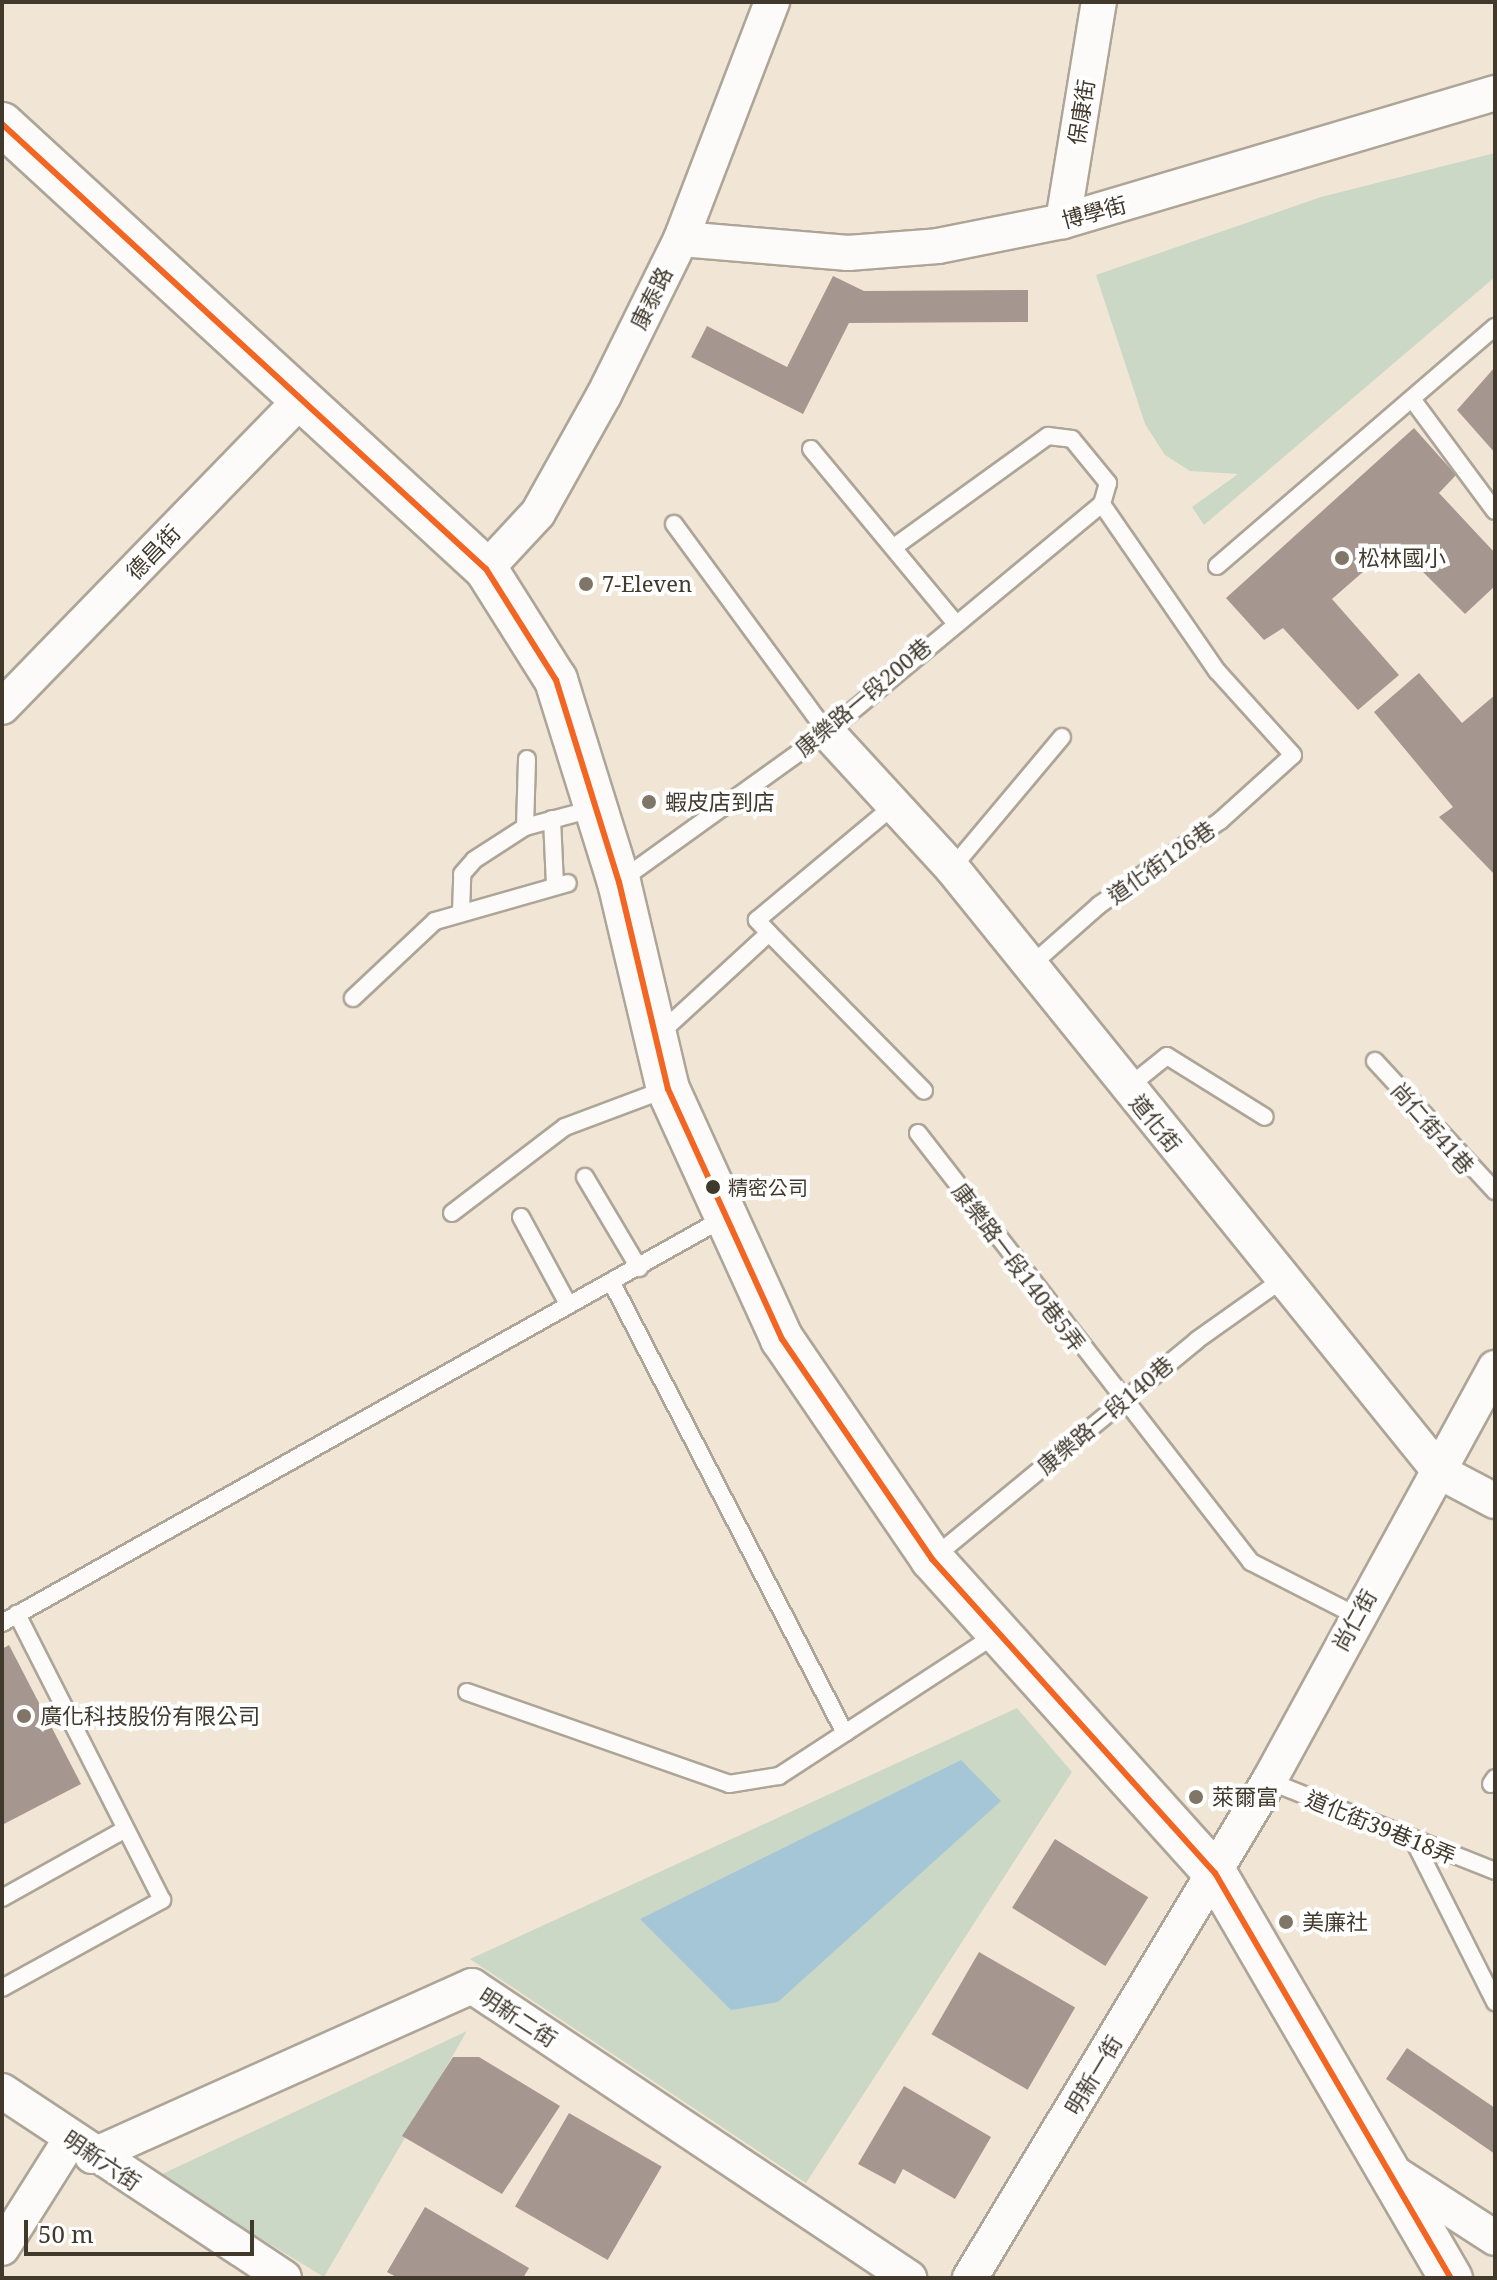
<!DOCTYPE html>
<html>
<head>
<meta charset="utf-8">
<style>
  body { margin:0 }
  #map { position:relative; width:1497px; height:2280px; overflow:hidden; background:#f1e6d5; font-family:"Noto Serif","Noto Sans TC",serif }
  div>[style] { position:absolute }
  .green>* { inset:0; background:#ccd8c6 }
  .water>* { inset:0; background:#a5c6d6 }
  .building>* { inset:0; background:#a5978f; transform-origin:0 0 }
  .roads { filter:drop-shadow(2px 0 #ada597) drop-shadow(-2px 0 #ada597) drop-shadow(0 2px #ada597) drop-shadow(0 -2px #ada597) }
  .service>* { height:16px; margin:-8px; padding:0 8px; transform-origin:8px; border-radius:8px; background:#fdfbf9 }
  .minor>* { height:34px; margin:-17px; padding:0 17px; transform-origin:17px; border-radius:17px; background:#fdfbf9 }
  .tertiary>* { height:42px; margin:-21px; padding:0 21px; transform-origin:21px; border-radius:21px; background:#fdfbf9 }
  .bus-1>* { height:6px; margin:-3px; padding:0 3px; transform-origin:3px; border-radius:3px; background:#f26522 }
  .dots>* { width:22px; height:22px; translate:-50% -50%; box-sizing:border-box; border:4px solid #fff; border-radius:50% }
  span { translate:-50% -50%; white-space:nowrap; text-align:center; line-height:1.15; -webkit-text-stroke:8px #fff; paint-order:stroke }
  .bus-label { font-size:20px; color:#41392c }
  .left { translate:0 -50%; text-align:left }
  .street-label { font-size:22px; color:#41392c }
  .poi-label { font-size:22px; color:#41392c }
  .frame { position:absolute; inset:0; border:4px solid #41392c; pointer-events:none }
  .scale { position:absolute; left:24px; top:2220px; width:230px; height:36px; box-sizing:border-box; border:4px solid #41392c; border-top:0; padding-left:10px; font-size:24px; line-height:28px; white-space:nowrap; color:#41392c; -webkit-text-stroke:6px #fff; paint-order:stroke }
</style>
</head>
<body>
<div id="map">
  <div class="green">
    <i style="clip-path:polygon(1495px 153px,1495px 277px,1204px 525px,1192px 507px,1238px 474px,1190px 471px,1165px 455px,1145px 424px,1096px 275px,1321px 197px)"></i>
    <i style="clip-path:polygon(1017px 1708px,1072px 1772px,806px 2183px,470px 1959px)"></i>
    <i style="clip-path:polygon(467px 2031px,324px 2277px,158px 2176px)"></i>
  </div>
  <div class="water">
    <i style="clip-path:polygon(961px 1760px,1001px 1801px,778px 2002px,731px 2010px,640px 1919px)"></i>
  </div>
  <div class="building">
    <i style="clip-path:polygon(833px 276px,864px 291px,1028px 290px,1028px 322px,849px 323px,803px 414px,691px 357px,707px 326px,787px 367px)"></i>
    <i style="clip-path:polygon(1495px 367px,1495px 453px,1457px 410px)"></i>
    <i style="clip-path:polygon(1414px 428px,1456px 475px,1439px 493px,1495px 553px,1495px 586px,1465px 614px,1395px 544px,1332px 599px,1399px 675px,1358px 710px,1283px 628px,1264px 640px,1226px 598px)"></i>
    <i style="clip-path:polygon(1419px 673px,1462px 723px,1495px 695px,1495px 875px,1439px 817px,1453px 807px,1374px 712px)"></i>
    <i style="clip-path:polygon(9px 1645px,81px 1784px,2px 1825px,2px 1649px)"></i>
    <i style="left:1055px;top:1839px;width:110px;height:81px;rotate:32deg"></i>
    <i style="left:979px;top:1952px;width:111px;height:95px;rotate:30deg"></i>
    <i style="clip-path:polygon(1407px 2048px,1495px 2108px,1495px 2154px,1386px 2079px)"></i>
    <i style="clip-path:polygon(453px 2057px,479px 2057px,560px 2106px,502px 2194px,402px 2136px)"></i>
    <i style="clip-path:polygon(904px 2086px,991px 2137px,955px 2199px,903px 2169px,895px 2184px,858px 2164px)"></i>
    <i style="left:569px;top:2113px;width:107px;height:108px;rotate:30deg"></i>
    <i style="clip-path:polygon(425px 2207px,529px 2268px,523px 2278px,398px 2278px,387px 2272px)"></i>
  </div>
  <div class="roads">
    <div class="service">
      <i style="left:1415px;top:403px;width:134px;rotate:53.5deg"></i>
      <i style="left:811px;top:449px;width:222px;rotate:50.3deg"></i>
      <i style="left:674px;top:524px;width:258px;rotate:53.7deg"></i>
      <i style="left:894px;top:547px;width:190px;rotate:-35.8deg"></i>
      <i style="left:1048px;top:436px;width:24px;rotate:7deg"></i>
      <i style="left:1072px;top:439px;width:57px;rotate:50.7deg"></i>
      <i style="left:1108px;top:483px;width:22px;rotate:106deg"></i>
      <i style="left:1217px;top:566px;width:367px;rotate:-40.7deg"></i>
      <i style="left:552px;top:819px;width:65px;rotate:87.4deg"></i>
      <i style="left:525px;top:827px;width:68px;rotate:-88.3deg"></i>
      <i style="left:952px;top:868px;width:171px;rotate:-50deg"></i>
      <i style="left:620px;top:881px;width:255px;rotate:-35.7deg"></i>
      <i style="left:827px;top:732px;width:357px;rotate:-39.7deg"></i>
      <i style="left:461px;top:912px;width:38px;rotate:-88deg"></i>
      <i style="left:462px;top:874px;width:18px;rotate:-49deg"></i>
      <i style="left:474px;top:860px;width:61px;rotate:-32.9deg"></i>
      <i style="left:525px;top:827px;width:73px;rotate:-15deg"></i>
      <i style="left:769px;top:933px;width:221px;rotate:45.5deg"></i>
      <i style="left:1029px;top:967px;width:94px;rotate:-41.5deg"></i>
      <i style="left:1099px;top:905px;width:147px;rotate:-34.8deg"></i>
      <i style="left:1220px;top:821px;width:98px;rotate:-42.1deg"></i>
      <i style="left:1293px;top:755px;width:113px;rotate:-132.1deg"></i>
      <i style="left:1217px;top:671px;width:203px;rotate:-124.6deg"></i>
      <i style="left:353px;top:998px;width:112px;rotate:-43.2deg"></i>
      <i style="left:435px;top:921px;width:138px;rotate:-15.9deg"></i>
      <i style="left:657px;top:1036px;width:152px;rotate:-42.6deg"></i>
      <i style="left:769px;top:933px;width:18px;rotate:-133deg"></i>
      <i style="left:757px;top:920px;width:176px;rotate:-39.9deg"></i>
      <i style="left:1375px;top:1061px;width:177px;rotate:47.3deg"></i>
      <i style="left:1127px;top:1088px;width:51px;rotate:-38.7deg"></i>
      <i style="left:1167px;top:1056px;width:115px;rotate:31.9deg"></i>
      <i style="left:918px;top:1133px;width:543px;rotate:52.18deg"></i>
      <i style="left:1251px;top:1562px;width:117px;rotate:27deg"></i>
      <i style="left:585px;top:1177px;width:106px;rotate:59.3deg"></i>
      <i style="left:452px;top:1213px;width:142px;rotate:-37.3deg"></i>
      <i style="left:565px;top:1127px;width:108px;rotate:-20.6deg"></i>
      <i style="left:521px;top:1217px;width:97px;rotate:61.6deg"></i>
      <i style="left:612px;top:1283px;width:507px;rotate:62.63deg"></i>
      <i style="left:933px;top:1558px;width:342px;rotate:-39.5deg"></i>
      <i style="left:1197px;top:1340px;width:105px;rotate:-35.3deg"></i>
      <i style="left:2px;top:1623px;width:828px;rotate:-29.29deg"></i>
      <i style="left:467px;top:1692px;width:278px;rotate:19.3deg"></i>
      <i style="left:729px;top:1784px;width:51px;rotate:-9.1deg"></i>
      <i style="left:779px;top:1776px;width:260px;rotate:-33.1deg"></i>
      <i style="left:1269px;top:1781px;width:243px;rotate:21.7deg"></i>
      <i style="left:1491px;top:1784px;width:7px;rotate:-56deg"></i>
      <i style="left:1416px;top:1845px;width:176px;rotate:63.3deg"></i>
      <i style="left:2px;top:1898px;width:137px;rotate:-29.2deg"></i>
      <i style="left:2px;top:1988px;width:183px;rotate:-28.8deg"></i>
      <i style="left:162px;top:1900px;width:321px;rotate:-116.9deg"></i>
    </div>
    <div class="minor">
      <i style="left:1063px;top:221px;width:222px;rotate:-80.7deg"></i>
      <i style="left:681px;top:239px;width:168px;rotate:4.8deg"></i>
      <i style="left:848px;top:253px;width:90px;rotate:-4.4deg"></i>
      <i style="left:938px;top:246px;width:127px;rotate:-11.3deg"></i>
      <i style="left:1063px;top:221px;width:451px;rotate:-16.5deg"></i>
      <i style="left:486px;top:569px;width:76px;rotate:-47.1deg"></i>
      <i style="left:538px;top:513px;width:135px;rotate:-60.8deg"></i>
      <i style="left:604px;top:395px;width:174px;rotate:-63.7deg"></i>
      <i style="left:681px;top:239px;width:254px;rotate:-69deg"></i>
      <i style="left:2px;top:707px;width:432px;rotate:-45.8deg"></i>
      <i style="left:827px;top:732px;width:185px;rotate:47.4deg"></i>
      <i style="left:952px;top:868px;width:777px;rotate:51.06deg"></i>
      <i style="left:1440px;top:1472px;width:62px;rotate:27.8deg"></i>
      <i style="left:2px;top:2091px;width:338px;rotate:33.5deg"></i>
      <i style="left:92px;top:2156px;width:416px;rotate:-24.1deg"></i>
      <i style="left:472px;top:1986px;width:526px;rotate:33.75deg"></i>
      <i style="left:1388px;top:2169px;width:127px;rotate:32.8deg"></i>
      <i style="left:2px;top:2248px;width:128px;rotate:-57.8deg"></i>
      <i style="left:970px;top:2278px;width:580px;rotate:-58.97deg"></i>
      <i style="left:1269px;top:1781px;width:471px;rotate:-61.3deg"></i>
    </div>
    <div class="tertiary">
      <i style="left:2px;top:124px;width:657px;rotate:42.6deg"></i>
      <i style="left:486px;top:569px;width:131px;rotate:57.8deg"></i>
      <i style="left:556px;top:680px;width:212px;rotate:72.7deg"></i>
      <i style="left:619px;top:882px;width:213px;rotate:76.7deg"></i>
      <i style="left:668px;top:1089px;width:275px;rotate:65.5deg"></i>
      <i style="left:782px;top:1339px;width:266px;rotate:55.7deg"></i>
      <i style="left:932px;top:1559px;width:423px;rotate:48deg"></i>
      <i style="left:1215px;top:1873px;width:469px;rotate:59.8deg"></i>
    </div>
  </div>
  <div class="bus-1">
    <i style="left:2px;top:124px;width:657px;rotate:42.6deg"></i>
    <i style="left:486px;top:569px;width:131px;rotate:57.8deg"></i>
    <i style="left:556px;top:680px;width:212px;rotate:72.7deg"></i>
    <i style="left:619px;top:882px;width:213px;rotate:76.7deg"></i>
    <i style="left:668px;top:1089px;width:275px;rotate:65.5deg"></i>
    <i style="left:782px;top:1339px;width:266px;rotate:55.7deg"></i>
    <i style="left:932px;top:1559px;width:423px;rotate:48deg"></i>
    <i style="left:1215px;top:1873px;width:469px;rotate:59.8deg"></i>
  </div>
  <div class="dots">
    <i style="left:1342px;top:558px;background:#7f7667"></i>
    <i style="left:586px;top:584px;background:#7f7667"></i>
    <i style="left:649px;top:802px;background:#7f7667"></i>
    <i style="left:713px;top:1187px;background:#41392c"></i>
    <i style="left:24px;top:1716px;background:#7f7667"></i>
    <i style="left:1196px;top:1797px;background:#7f7667"></i>
    <i style="left:1286px;top:1922px;background:#7f7667"></i>
  </div>
  <div class="bus-label">
    <span class="left" style="left:728px;top:1187px">精密公司</span>
  </div>
  <div class="street-label">
    <span style="left:1081px;top:112px;rotate:-81deg">保康街</span>
    <span style="left:1094px;top:212px;rotate:-15deg">博學街</span>
    <span style="left:651px;top:298px;rotate:-64deg">康泰路</span>
    <span style="left:153px;top:552px;rotate:-46deg">德昌街</span>
    <span style="left:863px;top:697px;rotate:-40deg">康樂路一段200巷</span>
    <span style="left:1161px;top:862px;rotate:-35deg">道化街126巷</span>
    <span style="left:1156px;top:1123px;rotate:51deg">道化街</span>
    <span style="left:1433px;top:1128px;rotate:49deg">尚仁街41巷</span>
    <span style="left:1019px;top:1267px;rotate:53deg">康樂路一段140巷5弄</span>
    <span style="left:1105px;top:1415px;rotate:-40deg">康樂路一段140巷</span>
    <span style="left:1354px;top:1620px;rotate:-61deg">尚仁街</span>
    <span style="left:1381px;top:1827px;rotate:22deg">道化街39巷18弄</span>
    <span style="left:518px;top:2017px;rotate:33deg">明新二街</span>
    <span style="left:1093px;top:2075px;rotate:-59deg">明新一街</span>
    <span style="left:102px;top:2160px;rotate:34deg">明新六街</span>
  </div>
  <div class="poi-label">
    <span class="left" style="left:1358px;top:558px">松林國小</span>
    <span class="left" style="left:602px;top:584px">7-Eleven</span>
    <span class="left" style="left:665px;top:802px">蝦皮店到店</span>
    <span class="left" style="left:40px;top:1716px">廣化科技股份有限公司</span>
    <span class="left" style="left:1212px;top:1797px">萊爾富</span>
    <span class="left" style="left:1302px;top:1922px">美廉社</span>
  </div>
  <div class="frame"></div>
  <div class="scale">50 m</div>
</div>
</body>
</html>
